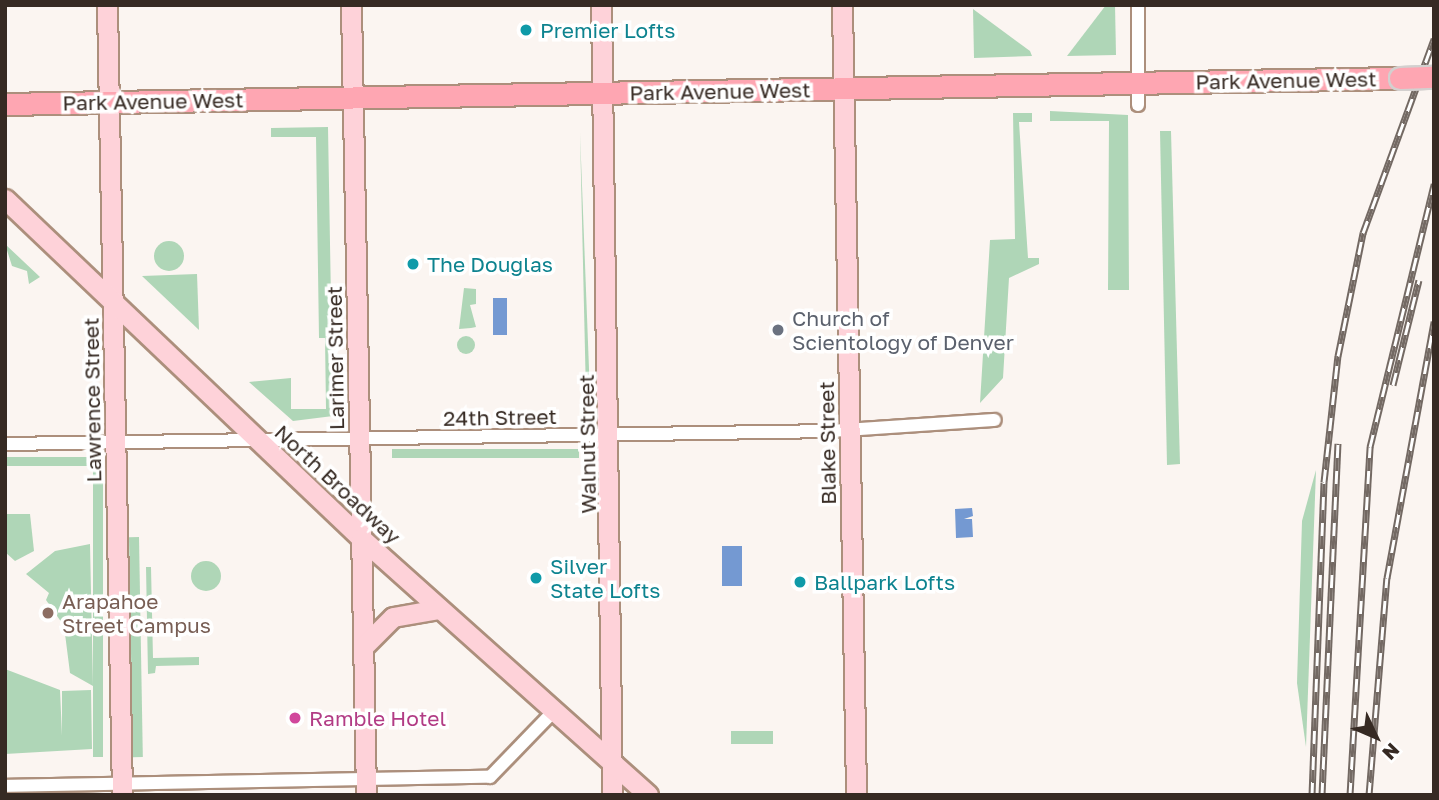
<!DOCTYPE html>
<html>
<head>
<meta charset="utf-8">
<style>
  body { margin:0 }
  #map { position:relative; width:1439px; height:800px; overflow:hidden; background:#fbf5f1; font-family:"Golos Text",sans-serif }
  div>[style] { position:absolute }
  .green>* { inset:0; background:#afd6b7; transform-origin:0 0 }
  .round { border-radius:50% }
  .water>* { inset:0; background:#7499d2; transform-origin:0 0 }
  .roads { filter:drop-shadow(2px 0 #ac8f7c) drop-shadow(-2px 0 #ac8f7c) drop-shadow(0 2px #ac8f7c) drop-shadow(0 -2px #ac8f7c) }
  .street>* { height:12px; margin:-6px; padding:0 6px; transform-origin:6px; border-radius:6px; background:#fff }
  .secondary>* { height:19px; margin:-9.5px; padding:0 9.5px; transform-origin:9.5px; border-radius:9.5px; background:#fed2d9 }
  .primary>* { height:21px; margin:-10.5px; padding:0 10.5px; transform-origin:10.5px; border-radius:10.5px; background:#fea6b2 }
  .rail>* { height:7px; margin-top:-3.5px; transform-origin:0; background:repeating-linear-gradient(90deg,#fff 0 13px,#736963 0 26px); box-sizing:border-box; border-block:2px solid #736963 }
  .bridges { filter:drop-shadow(2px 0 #d3d0cf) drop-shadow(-2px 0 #d3d0cf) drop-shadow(0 2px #d3d0cf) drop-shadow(0 -2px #d3d0cf) }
  .primary-bridge>* { height:21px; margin:-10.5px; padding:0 10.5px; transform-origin:10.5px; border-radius:10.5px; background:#fea6b2 }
  .dots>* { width:19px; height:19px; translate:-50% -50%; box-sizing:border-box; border:4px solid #fff; border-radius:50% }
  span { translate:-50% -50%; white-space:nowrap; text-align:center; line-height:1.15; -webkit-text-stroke:7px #fff; paint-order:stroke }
  .culture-label { font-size:21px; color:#0d838f }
  .left { translate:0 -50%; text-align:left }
  .street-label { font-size:21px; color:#362a23 }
  .worship-label { font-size:21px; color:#5b616d }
  .education-label { font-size:21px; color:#785e54 }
  .hotel-label { font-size:21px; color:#b23c85 }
  .frame { position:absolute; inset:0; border:7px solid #362a23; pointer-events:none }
  .north { position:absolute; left:1341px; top:702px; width:70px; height:70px; -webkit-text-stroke:5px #fff; paint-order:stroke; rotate:134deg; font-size:19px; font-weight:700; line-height:28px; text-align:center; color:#362a23 }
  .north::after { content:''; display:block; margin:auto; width:24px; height:32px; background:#362a23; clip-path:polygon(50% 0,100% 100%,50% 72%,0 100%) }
</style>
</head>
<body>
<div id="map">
  <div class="green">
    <i style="clip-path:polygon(1106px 5px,1115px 5px,1116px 55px,1067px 56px)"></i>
    <i style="clip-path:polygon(973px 9px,1030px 51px,1032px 56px,974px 58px)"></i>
    <i style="clip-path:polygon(1050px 111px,1128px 115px,1129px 290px,1108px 290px,1109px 121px,1050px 121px)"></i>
    <i style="clip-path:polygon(1013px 113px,1032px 113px,1032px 122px,1019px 122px,1028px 258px,1039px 258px,1039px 264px,1009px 278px,1003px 378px,980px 403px,990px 240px,1015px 239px)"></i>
    <i style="clip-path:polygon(328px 127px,333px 416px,293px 421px,249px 382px,291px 378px,291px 409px,326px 409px,325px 338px,319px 338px,316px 137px,271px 137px,271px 128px)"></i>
    <i style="clip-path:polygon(1160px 131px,1171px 131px,1180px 464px,1167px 465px)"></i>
    <i style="clip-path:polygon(580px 133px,590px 395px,586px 395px)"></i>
    <i class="round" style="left:154px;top:241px;width:30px;height:30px"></i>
    <i style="clip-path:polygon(5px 244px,40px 277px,29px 284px,27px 271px,12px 266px)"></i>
    <i style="clip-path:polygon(197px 274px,199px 330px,142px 276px)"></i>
    <i style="clip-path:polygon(464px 288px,476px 289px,476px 304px,470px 305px,476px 327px,471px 328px,459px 329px)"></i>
    <i class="round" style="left:457px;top:336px;width:18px;height:18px"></i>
    <i style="left:579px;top:449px;width:9px;height:187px;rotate:90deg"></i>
    <i style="left:88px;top:457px;width:9px;height:83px;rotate:90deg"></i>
    <i style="clip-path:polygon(1316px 470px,1306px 747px,1297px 683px,1302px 521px)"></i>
    <i style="left:93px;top:471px;width:10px;height:286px"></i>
    <i style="clip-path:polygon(5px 514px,30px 514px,34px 551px,15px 561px,5px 552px)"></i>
    <i style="left:139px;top:537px;width:220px;height:10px;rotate:89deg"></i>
    <i style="clip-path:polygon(90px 544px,93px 686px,70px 673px,64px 626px,46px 600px,49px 593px,26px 574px,55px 551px)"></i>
    <i class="round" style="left:191px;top:561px;width:30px;height:30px"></i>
    <i style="clip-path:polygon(146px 567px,151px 567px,153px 658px,199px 657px,199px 665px,156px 666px,155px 673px,148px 674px)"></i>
    <i style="clip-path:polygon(5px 669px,60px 690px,62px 736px,62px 691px,91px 690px,92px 749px,5px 754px)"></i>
    <i style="left:773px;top:731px;width:13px;height:42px;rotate:90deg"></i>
  </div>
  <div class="water">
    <i style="left:493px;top:298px;width:14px;height:37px"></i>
    <i style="clip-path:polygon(972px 508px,973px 516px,964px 519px,972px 519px,973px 537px,956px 538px,955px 509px)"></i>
    <i style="left:742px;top:546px;width:40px;height:20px;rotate:90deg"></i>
  </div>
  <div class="roads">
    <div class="street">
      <i style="left:1138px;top:5px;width:100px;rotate:90deg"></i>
      <i style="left:5px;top:444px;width:824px;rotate:-0.9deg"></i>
      <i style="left:829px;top:431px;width:166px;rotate:-3.8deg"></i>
      <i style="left:5px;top:786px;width:485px;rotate:-1.1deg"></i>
      <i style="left:490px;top:777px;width:89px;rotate:-45.9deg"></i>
    </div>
    <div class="secondary">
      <i style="left:107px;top:5px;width:790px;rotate:88.91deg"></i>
      <i style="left:351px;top:5px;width:790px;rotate:88.91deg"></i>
      <i style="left:601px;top:5px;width:790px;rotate:89.2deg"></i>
      <i style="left:842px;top:5px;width:790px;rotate:88.98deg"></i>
      <i style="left:5px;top:199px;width:492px;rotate:43.6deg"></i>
      <i style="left:361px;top:538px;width:385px;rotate:41.8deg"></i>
      <i style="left:363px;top:647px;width:42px;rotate:-45deg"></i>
      <i style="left:393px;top:617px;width:47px;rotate:-9.9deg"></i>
    </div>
    <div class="primary">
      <i style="left:5px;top:104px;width:1395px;rotate:-1.07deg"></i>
    </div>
  </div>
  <div class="rail">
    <i style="left:1393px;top:385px;width:108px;rotate:-76.1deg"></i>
    <i style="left:1312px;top:795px;width:313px;rotate:-87.8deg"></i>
    <i style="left:1324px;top:482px;width:127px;rotate:-83.7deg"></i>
    <i style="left:1338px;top:356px;width:126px;rotate:-78.5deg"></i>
    <i style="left:1363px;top:233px;width:207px;rotate:-69.9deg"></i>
    <i style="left:1322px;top:795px;width:352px;rotate:-87.4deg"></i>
    <i style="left:1350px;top:795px;width:349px;rotate:-86.7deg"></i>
    <i style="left:1370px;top:447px;width:271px;rotate:-76.3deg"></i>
    <i style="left:1369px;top:795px;width:218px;rotate:-85.3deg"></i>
    <i style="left:1387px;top:578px;width:261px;rotate:-79.6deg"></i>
  </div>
  <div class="bridges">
    <div class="primary-bridge">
      <i style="left:1400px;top:78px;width:34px;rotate:-2deg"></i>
    </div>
  </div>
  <div class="dots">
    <i style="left:526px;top:30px;background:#0f9aa8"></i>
    <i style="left:413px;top:264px;background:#0f9aa8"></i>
    <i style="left:778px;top:330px;background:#6b7280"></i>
    <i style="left:536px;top:578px;background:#0f9aa8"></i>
    <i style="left:800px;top:582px;background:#0f9aa8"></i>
    <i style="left:48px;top:613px;background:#8d6e63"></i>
    <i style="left:295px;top:718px;background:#d1479c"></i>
  </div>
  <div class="culture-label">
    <span class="left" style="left:540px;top:30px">Premier Lofts</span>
    <span class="left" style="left:427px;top:264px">The Douglas</span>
    <span class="left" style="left:550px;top:578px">Silver<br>State Lofts</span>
    <span class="left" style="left:814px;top:582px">Ballpark Lofts</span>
  </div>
  <div class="street-label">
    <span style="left:1286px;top:80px;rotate:-1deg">Park Avenue West</span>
    <span style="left:720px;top:91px;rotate:-1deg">Park Avenue West</span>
    <span style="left:153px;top:101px;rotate:-1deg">Park Avenue West</span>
    <span style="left:335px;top:358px;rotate:-91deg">Larimer Street</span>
    <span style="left:92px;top:400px;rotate:-91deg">Lawrence Street</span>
    <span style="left:500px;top:417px;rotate:-1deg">24th Street</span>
    <span style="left:827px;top:443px;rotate:-91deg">Blake Street</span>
    <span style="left:587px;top:444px;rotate:-91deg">Walnut Street</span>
    <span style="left:338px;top:484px;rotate:43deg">North Broadway</span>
  </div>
  <div class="worship-label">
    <span class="left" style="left:792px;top:330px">Church of<br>Scientology of Denver</span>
  </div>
  <div class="education-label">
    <span class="left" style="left:62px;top:613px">Arapahoe<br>Street Campus</span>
  </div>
  <div class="hotel-label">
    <span class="left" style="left:309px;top:718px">Ramble Hotel</span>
  </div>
  <div class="frame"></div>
  <div class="north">N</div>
</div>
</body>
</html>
